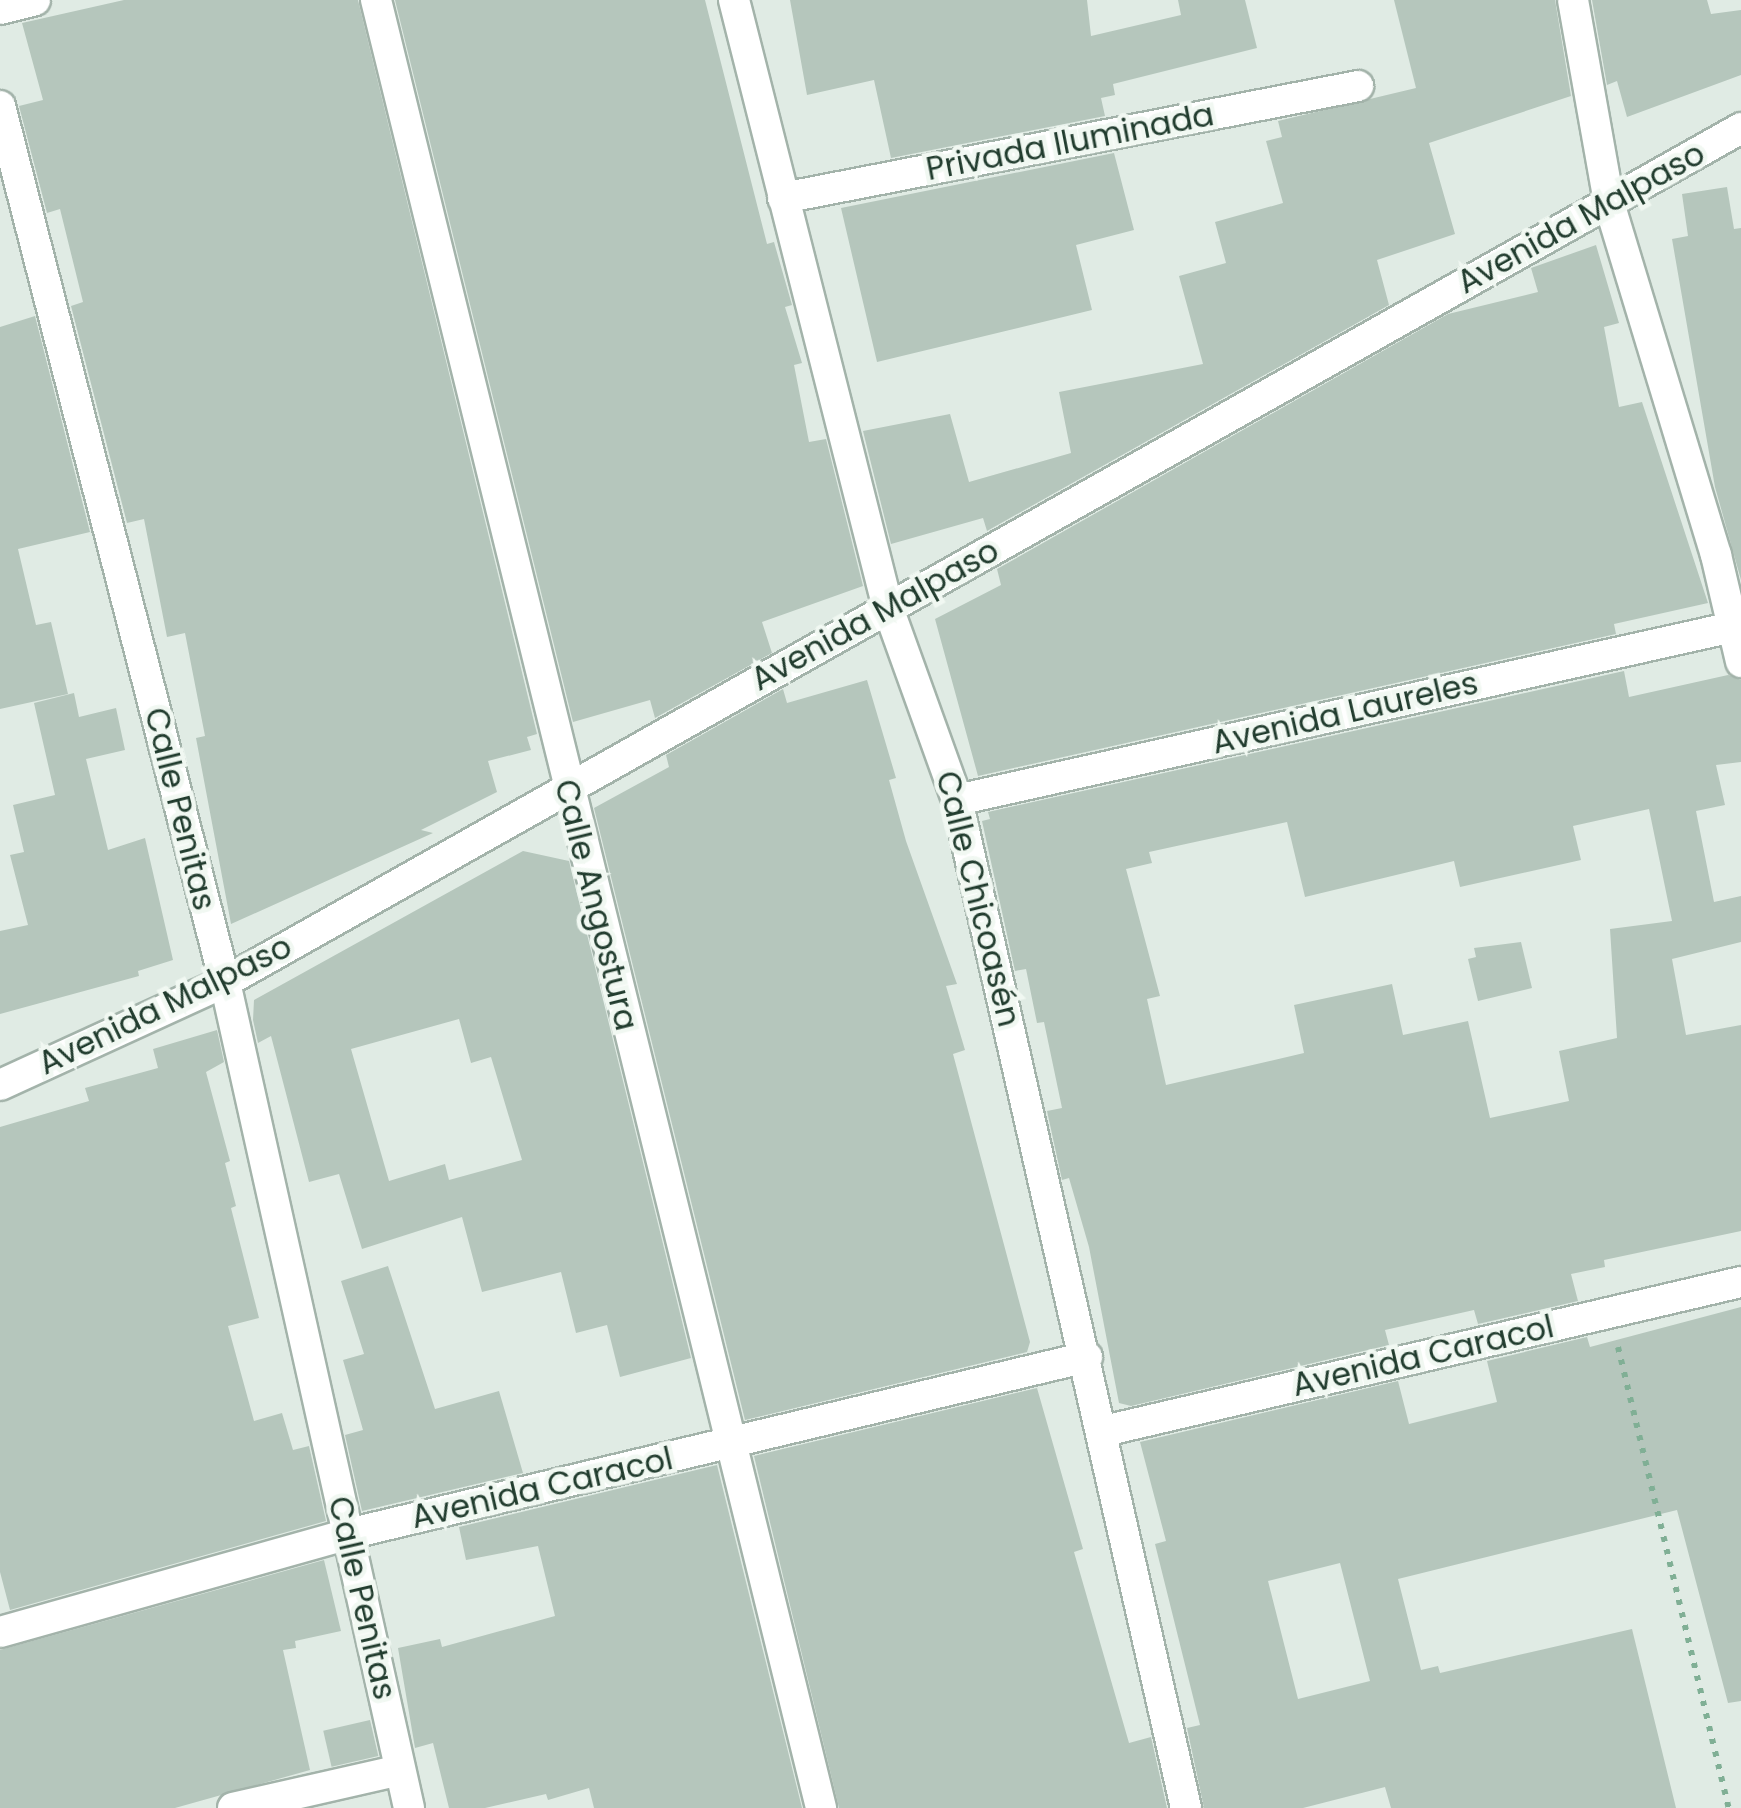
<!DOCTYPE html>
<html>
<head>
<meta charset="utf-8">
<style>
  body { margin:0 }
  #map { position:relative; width:1741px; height:1808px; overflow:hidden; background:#e0ebe4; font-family:Poppins,sans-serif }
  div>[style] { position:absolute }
  .building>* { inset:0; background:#b5c6bc; transform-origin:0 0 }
  .path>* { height:6px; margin-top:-3px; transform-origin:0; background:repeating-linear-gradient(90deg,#80af95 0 5px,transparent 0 13px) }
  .roads { filter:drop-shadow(2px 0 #a3b3aa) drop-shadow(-2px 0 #a3b3aa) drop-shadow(0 2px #a3b3aa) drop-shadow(0 -2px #a3b3aa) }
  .street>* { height:30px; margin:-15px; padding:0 15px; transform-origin:15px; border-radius:15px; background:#fff }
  span { translate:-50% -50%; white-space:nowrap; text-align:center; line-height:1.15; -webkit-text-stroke:9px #f1f8f2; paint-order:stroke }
  .street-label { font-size:32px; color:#213c2e }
</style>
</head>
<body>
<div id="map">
  <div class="building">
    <i style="clip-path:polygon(124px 0,358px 0,537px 734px,527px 737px,531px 750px,488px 761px,497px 792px,421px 830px,433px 833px,231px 924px,196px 738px,205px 736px,185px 633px,167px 637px,144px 519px,127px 523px,71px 306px,83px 302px,60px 209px,47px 213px,19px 106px,43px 100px,22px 23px)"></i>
    <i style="clip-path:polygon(395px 0,705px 0,767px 244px,774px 242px,792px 305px,785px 307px,802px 363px,794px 365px,809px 442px,826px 439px,863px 586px,762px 622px,772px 653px,655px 718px,650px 700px,573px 722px)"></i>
    <i style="clip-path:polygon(790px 0,1087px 0,1091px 36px,1181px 15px,1178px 0,1245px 0,1257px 48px,1113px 84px,1115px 95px,1101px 98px,1105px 116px,891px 158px,874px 80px,807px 95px)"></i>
    <i style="clip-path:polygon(1394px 0,1555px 0,1571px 96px,1429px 143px,1455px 234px,1377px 260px,1389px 305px,987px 531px,983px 518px,891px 544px,863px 431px,950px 414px,969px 482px,1071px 453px,1059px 392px,1203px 364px,1179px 276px,1226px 263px,1215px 222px,1283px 203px,1266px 141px,1282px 137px,1278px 121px,1416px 88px)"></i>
    <i style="clip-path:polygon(1592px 0,1707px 0,1711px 14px,1741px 10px,1741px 75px,1627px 117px,1617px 81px,1607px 85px)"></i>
    <i style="clip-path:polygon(1114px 153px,1134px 230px,1076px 245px,1092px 310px,877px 362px,841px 208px)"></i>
    <i style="clip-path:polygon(1727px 187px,1734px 229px,1741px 228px,1741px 580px,1715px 487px,1672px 239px,1688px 236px,1682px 194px)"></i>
    <i style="clip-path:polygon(1596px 245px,1619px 323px,1604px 327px,1619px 407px,1642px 402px,1708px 603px,1614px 624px,1616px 634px,978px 776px,935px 619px,1001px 585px,997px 569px,1448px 314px,1538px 292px,1531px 268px)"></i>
    <i style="clip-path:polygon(35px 316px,90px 532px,18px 549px,36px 625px,51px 622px,68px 694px,0 709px,0 327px)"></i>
    <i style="clip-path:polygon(evenodd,1624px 671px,1629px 697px,1728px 675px,1741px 680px,1741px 762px,1716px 765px,1725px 805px,1696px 811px,1714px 902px,1741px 896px,1741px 942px,1672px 959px,1686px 1035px,1741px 1025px,1741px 1231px,1604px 1260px,1605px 1267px,1571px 1274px,1578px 1301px,1478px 1324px,1474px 1310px,1385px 1330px,1389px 1345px,1131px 1406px,1119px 1403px,1089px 1247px,1069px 1178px,1062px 1180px,1047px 1111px,1062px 1108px,1044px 1022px,1037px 1023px,1026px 969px,1015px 971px,982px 821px,990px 819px,988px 812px,1624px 671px,1649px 809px,1672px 921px,1610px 929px,1617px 1038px,1559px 1051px,1569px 1101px,1490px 1118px,1468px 1021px,1403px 1035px,1392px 984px,1294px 1005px,1304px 1053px,1166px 1085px,1147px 999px,1160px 996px,1126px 869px,1152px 863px,1149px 852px,1287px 822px,1305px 897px,1454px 861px,1460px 887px,1581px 860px,1573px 826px,1649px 809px)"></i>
    <i style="clip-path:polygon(867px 680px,896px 778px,889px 780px,906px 841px,957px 984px,946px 986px,965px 1050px,953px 1054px,1030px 1342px,1027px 1352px,745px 1420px,594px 808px,669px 767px,666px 755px,783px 689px,787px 703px)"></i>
    <i style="clip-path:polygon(74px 693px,79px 717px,116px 708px,125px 750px,86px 759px,108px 850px,145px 838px,173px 960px,138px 971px,139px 976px,0 1014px,0 931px,28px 925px,10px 855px,24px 852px,13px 805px,55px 795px,34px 703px)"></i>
    <i style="clip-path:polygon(evenodd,523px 851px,569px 861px,691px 1358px,620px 1377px,607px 1325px,576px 1333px,561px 1272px,482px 1292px,462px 1217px,362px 1249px,339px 1174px,309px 1182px,271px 1036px,258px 1043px,253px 1020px,254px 1000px,523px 851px,459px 1019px,471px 1063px,491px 1057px,522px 1160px,449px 1180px,445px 1164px,389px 1181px,351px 1049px,459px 1019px)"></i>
    <i style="clip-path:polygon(1521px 942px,1532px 988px,1478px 1001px,1468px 959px,1476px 957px,1474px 948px)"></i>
    <i style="clip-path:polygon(217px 1030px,224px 1062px,206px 1072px,230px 1161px,225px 1163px,236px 1206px,231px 1208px,259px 1318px,228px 1326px,254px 1421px,282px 1413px,293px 1450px,309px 1446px,326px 1521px,10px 1610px,0 1572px,0 1127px,89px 1101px,85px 1088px,158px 1068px,153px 1049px)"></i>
    <i style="clip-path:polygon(388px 1266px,435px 1409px,499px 1391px,523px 1473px,362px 1511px,345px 1435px,363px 1430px,343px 1360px,364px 1354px,341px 1281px)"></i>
    <i style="clip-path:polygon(evenodd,1741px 1307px,1741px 1701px,1728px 1703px,1677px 1510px,1398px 1579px,1421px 1670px,1438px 1666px,1440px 1673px,1632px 1629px,1676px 1808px,1391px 1808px,1385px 1787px,1303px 1808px,1204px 1808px,1187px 1728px,1200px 1725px,1155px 1544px,1166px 1541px,1140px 1442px,1398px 1381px,1409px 1424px,1497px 1402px,1487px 1361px,1587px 1337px,1590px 1347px,1741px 1307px,1340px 1563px,1370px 1681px,1298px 1699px,1268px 1581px,1340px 1563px)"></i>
    <i style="clip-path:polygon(1037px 1388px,1083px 1549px,1074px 1552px,1129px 1743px,1151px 1737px,1167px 1808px,839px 1808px,754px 1456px)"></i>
    <i style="clip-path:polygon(717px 1465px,802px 1808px,594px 1808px,589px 1788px,548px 1800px,546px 1794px,485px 1808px,449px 1808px,433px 1743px,415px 1748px,398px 1648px,440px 1639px,442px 1647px,555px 1616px,538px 1546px,466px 1560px,459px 1527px)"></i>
    <i style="clip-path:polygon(324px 1560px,341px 1631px,295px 1641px,296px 1648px,283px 1650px,310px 1770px,175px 1808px,0 1808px,0 1650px)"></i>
    <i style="left:370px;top:1720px;width:37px;height:48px;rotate:77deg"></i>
  </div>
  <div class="path">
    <i style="left:1618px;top:1347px;width:474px;rotate:76.5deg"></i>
  </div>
  <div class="roads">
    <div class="street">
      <i style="left:376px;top:0;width:1862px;rotate:76.17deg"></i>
      <i style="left:734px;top:0;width:627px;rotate:75.79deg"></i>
      <i style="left:888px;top:608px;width:204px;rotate:70.2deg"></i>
      <i style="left:957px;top:800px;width:1034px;rotate:77.2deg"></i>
      <i style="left:1573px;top:0;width:206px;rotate:79.9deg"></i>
      <i style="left:1609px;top:203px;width:368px;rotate:73.1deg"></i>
      <i style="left:1716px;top:555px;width:110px;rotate:76.8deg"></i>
      <i style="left:0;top:9px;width:36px;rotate:-14deg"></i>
      <i style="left:0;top:106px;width:904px;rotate:75.6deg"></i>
      <i style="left:225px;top:982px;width:846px;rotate:77.44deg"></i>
      <i style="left:783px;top:198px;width:586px;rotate:-11.02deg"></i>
      <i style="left:957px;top:800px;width:795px;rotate:-12.57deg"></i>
      <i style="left:0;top:1085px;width:247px;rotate:-24.6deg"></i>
      <i style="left:225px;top:982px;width:1740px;rotate:-29.39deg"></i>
      <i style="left:1104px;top:1431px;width:654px;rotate:-13.17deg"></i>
      <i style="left:0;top:1632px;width:362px;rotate:-15.7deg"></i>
      <i style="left:348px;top:1534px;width:760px;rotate:-13.47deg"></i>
      <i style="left:233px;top:1808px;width:171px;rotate:-12.8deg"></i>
    </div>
  </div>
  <div class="street-label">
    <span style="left:1070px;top:142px;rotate:-11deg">Privada Iluminada</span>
    <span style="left:1581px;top:218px;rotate:-29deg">Avenida Malpaso</span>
    <span style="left:875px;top:615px;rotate:-29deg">Avenida Malpaso</span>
    <span style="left:1345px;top:713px;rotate:-13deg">Avenida Laureles</span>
    <span style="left:180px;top:809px;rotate:76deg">Calle Penitas</span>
    <span style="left:978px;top:899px;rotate:76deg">Calle Chicoasén</span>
    <span style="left:596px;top:905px;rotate:76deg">Calle Angostura</span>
    <span style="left:165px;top:1005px;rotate:-26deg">Avenida Malpaso</span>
    <span style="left:1423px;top:1356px;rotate:-13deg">Avenida Caracol</span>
    <span style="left:542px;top:1488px;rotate:-13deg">Avenida Caracol</span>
    <span style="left:362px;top:1598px;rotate:77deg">Calle Penitas</span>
  </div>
</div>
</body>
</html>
